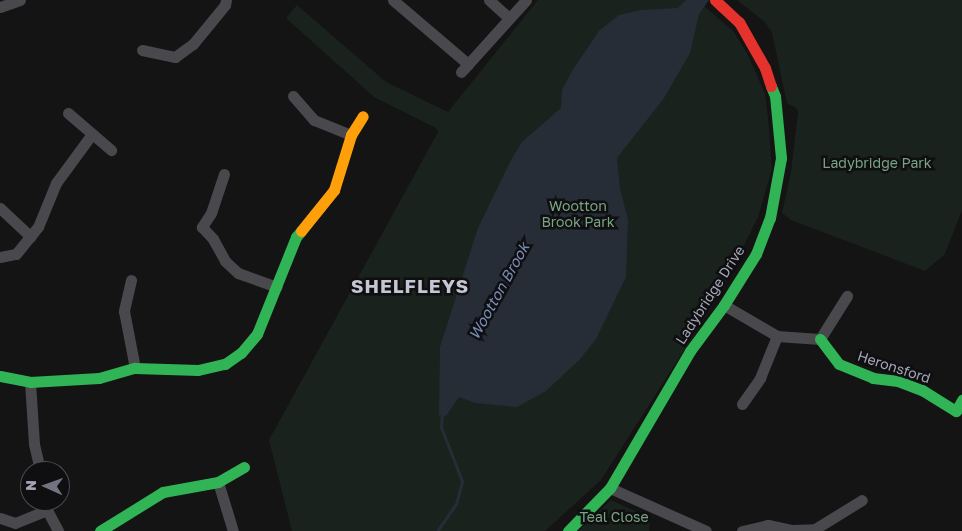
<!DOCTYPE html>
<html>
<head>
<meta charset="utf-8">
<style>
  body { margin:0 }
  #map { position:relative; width:962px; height:531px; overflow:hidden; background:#141414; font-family:"Golos Text",sans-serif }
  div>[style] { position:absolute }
  .green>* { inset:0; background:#1a221d }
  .water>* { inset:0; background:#272d37 }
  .stream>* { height:3px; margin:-1.5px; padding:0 1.5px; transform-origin:1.5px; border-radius:1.5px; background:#272d37 }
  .street>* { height:11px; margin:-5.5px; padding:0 5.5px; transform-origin:5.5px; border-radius:5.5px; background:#48484d }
  .fast>* { height:11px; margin:-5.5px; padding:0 5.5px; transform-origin:5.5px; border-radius:5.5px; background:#30b455 }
  .slow>* { height:11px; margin:-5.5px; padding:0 5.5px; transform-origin:5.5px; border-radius:5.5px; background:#ff9f0a }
  .jam>* { height:11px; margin:-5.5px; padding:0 5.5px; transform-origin:5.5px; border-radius:5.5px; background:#e5322d }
  span { translate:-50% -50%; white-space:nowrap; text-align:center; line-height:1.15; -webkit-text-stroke:5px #0f0e10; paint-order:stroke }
  .park-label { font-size:14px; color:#79a483 }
  .street-label { font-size:14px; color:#a4a6b7 }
  .water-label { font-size:15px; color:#778db5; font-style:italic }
  .district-label { font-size:19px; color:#c5c6d3; font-weight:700; letter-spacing:1px }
  .north { position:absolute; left:20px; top:461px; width:50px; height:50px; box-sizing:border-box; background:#0f0e10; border:1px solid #4b4b53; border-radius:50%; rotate:272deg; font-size:14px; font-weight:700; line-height:20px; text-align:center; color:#a4a6b7 }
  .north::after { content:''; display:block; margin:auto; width:18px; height:22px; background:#72737e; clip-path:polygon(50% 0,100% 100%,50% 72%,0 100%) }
</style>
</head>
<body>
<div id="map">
  <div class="green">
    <i style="clip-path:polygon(538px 0,697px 0,734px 32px,749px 57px,765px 94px,768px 118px,772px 169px,758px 217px,718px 297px,601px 480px,545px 531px,292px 531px,269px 440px,438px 132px,436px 128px,374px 97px,286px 18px,297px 5px,386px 82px,448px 112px)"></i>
    <i style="clip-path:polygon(737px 0,962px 0,962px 210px,945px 254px,925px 271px,791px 220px,782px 213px,791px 172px,798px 112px,796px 108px,787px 103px,772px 33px,765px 22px)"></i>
    <i style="clip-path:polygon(611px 500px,650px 518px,649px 531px,578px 531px)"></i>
  </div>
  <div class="water">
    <i style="clip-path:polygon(686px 0,709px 0,699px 14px,690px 53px,664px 98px,617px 158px,620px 189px,628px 220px,626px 277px,596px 339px,580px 359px,546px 391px,517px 407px,475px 403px,459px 397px,446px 416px,439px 415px,440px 347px,478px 228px,511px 160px,522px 142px,561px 108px,562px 90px,572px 71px,599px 31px,619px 15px,641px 10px,678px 8px)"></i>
  </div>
  <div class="stream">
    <i style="left:437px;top:531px;width:33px;rotate:-55deg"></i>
    <i style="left:456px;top:504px;width:24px;rotate:-75deg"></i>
    <i style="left:462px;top:481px;width:58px;rotate:-111.3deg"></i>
    <i style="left:441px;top:427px;width:14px;rotate:-86deg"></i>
  </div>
  <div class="street">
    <i style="left:393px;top:0;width:99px;rotate:40.5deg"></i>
    <i style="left:489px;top:0;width:27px;rotate:42deg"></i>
    <i style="left:0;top:7px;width:21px;rotate:-19deg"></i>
    <i style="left:142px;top:50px;width:34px;rotate:12deg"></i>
    <i style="left:175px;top:57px;width:22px;rotate:-36deg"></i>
    <i style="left:193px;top:44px;width:50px;rotate:-50.6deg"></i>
    <i style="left:225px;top:5px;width:5px;rotate:-79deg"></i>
    <i style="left:461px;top:72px;width:97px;rotate:-47.9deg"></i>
    <i style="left:293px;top:96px;width:32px;rotate:49deg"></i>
    <i style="left:314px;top:120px;width:40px;rotate:22deg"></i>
    <i style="left:68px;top:113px;width:57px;rotate:40.7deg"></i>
    <i style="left:224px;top:174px;width:41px;rotate:108.4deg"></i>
    <i style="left:211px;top:213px;width:17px;rotate:123deg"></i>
    <i style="left:202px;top:227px;width:16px;rotate:47deg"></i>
    <i style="left:213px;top:239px;width:25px;rotate:61deg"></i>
    <i style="left:225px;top:261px;width:18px;rotate:43deg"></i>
    <i style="left:238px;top:273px;width:41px;rotate:19.7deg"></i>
    <i style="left:0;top:208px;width:42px;rotate:43.1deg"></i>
    <i style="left:0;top:257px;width:16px;rotate:-11deg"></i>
    <i style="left:16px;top:254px;width:35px;rotate:-51deg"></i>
    <i style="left:38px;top:227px;width:48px;rotate:-67.8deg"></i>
    <i style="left:56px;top:183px;width:61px;rotate:-53.7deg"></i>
    <i style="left:131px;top:280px;width:32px;rotate:103deg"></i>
    <i style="left:124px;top:311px;width:58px;rotate:79.1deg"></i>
    <i style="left:724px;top:305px;width:61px;rotate:30.3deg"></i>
    <i style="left:777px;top:336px;width:43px;rotate:4deg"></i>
    <i style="left:820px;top:339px;width:51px;rotate:-57.9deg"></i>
    <i style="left:30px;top:382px;width:62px;rotate:86.3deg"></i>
    <i style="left:34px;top:444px;width:28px;rotate:77deg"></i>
    <i style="left:742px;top:404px;width:32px;rotate:-55deg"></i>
    <i style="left:760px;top:378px;width:45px;rotate:-68deg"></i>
    <i style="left:218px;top:482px;width:51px;rotate:73deg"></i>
    <i style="left:610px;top:488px;width:105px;rotate:24.1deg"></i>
    <i style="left:45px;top:501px;width:9px;rotate:77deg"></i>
    <i style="left:47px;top:510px;width:24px;rotate:62deg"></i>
    <i style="left:0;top:518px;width:16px;rotate:18deg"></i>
    <i style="left:15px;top:523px;width:35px;rotate:-22deg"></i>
    <i style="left:742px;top:531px;width:27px;rotate:-13deg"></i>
    <i style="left:768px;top:525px;width:25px;rotate:12deg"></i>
    <i style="left:792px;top:530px;width:23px;rotate:-2deg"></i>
    <i style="left:815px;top:529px;width:55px;rotate:-31.7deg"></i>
  </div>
  <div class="fast">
    <i style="left:820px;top:339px;width:31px;rotate:53deg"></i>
    <i style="left:839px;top:364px;width:37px;rotate:22deg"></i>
    <i style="left:873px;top:378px;width:25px;rotate:7deg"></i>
    <i style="left:898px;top:381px;width:26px;rotate:21deg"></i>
    <i style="left:922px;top:390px;width:40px;rotate:32deg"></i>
    <i style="left:956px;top:411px;width:13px;rotate:-61deg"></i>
    <i style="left:0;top:376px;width:31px;rotate:11deg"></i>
    <i style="left:30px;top:382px;width:69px;rotate:-3.3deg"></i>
    <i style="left:99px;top:378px;width:37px;rotate:-16deg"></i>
    <i style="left:135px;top:368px;width:63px;rotate:1.8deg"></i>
    <i style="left:198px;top:370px;width:28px;rotate:-13deg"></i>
    <i style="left:225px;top:364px;width:19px;rotate:-35deg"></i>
    <i style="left:241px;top:353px;width:25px;rotate:-50deg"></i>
    <i style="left:257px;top:334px;width:105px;rotate:-68.1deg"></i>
    <i style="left:296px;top:237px;width:8px;rotate:-50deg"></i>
    <i style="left:100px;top:531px;width:74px;rotate:-31.8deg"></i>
    <i style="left:163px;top:492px;width:56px;rotate:-10.3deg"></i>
    <i style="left:218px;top:482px;width:30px;rotate:-30deg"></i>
    <i style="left:568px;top:531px;width:60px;rotate:-45.7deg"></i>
    <i style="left:610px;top:488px;width:159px;rotate:-59.7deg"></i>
    <i style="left:690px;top:351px;width:57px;rotate:-53.5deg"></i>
    <i style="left:724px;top:305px;width:60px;rotate:-57.9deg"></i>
    <i style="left:756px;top:254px;width:39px;rotate:-69deg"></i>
    <i style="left:770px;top:218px;width:61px;rotate:-79.6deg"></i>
    <i style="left:781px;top:158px;width:62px;rotate:-95.5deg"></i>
    <i style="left:775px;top:96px;width:11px;rotate:-112deg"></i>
  </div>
  <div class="slow">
    <i style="left:301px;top:231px;width:53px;rotate:-51.2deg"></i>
    <i style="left:334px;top:190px;width:58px;rotate:-72.8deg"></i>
    <i style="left:351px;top:135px;width:22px;rotate:-58deg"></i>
  </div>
  <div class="jam">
    <i style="left:715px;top:0;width:33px;rotate:43deg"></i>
    <i style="left:739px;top:22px;width:53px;rotate:60.5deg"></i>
    <i style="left:765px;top:68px;width:19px;rotate:72deg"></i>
  </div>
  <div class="park-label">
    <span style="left:877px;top:163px">Ladybridge Park</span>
    <span style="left:578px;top:214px">Wootton<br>Brook Park</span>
    <span style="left:614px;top:517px">Teal Close</span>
  </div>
  <div class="street-label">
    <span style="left:710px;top:295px;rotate:-57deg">Ladybridge Drive</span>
    <span style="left:894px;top:367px;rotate:18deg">Heronsford</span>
  </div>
  <div class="water-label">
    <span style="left:499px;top:291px;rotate:-61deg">Wootton Brook</span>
  </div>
  <div class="district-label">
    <span style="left:410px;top:286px">SHELFLEYS</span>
  </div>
  <div class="north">N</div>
</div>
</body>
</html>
